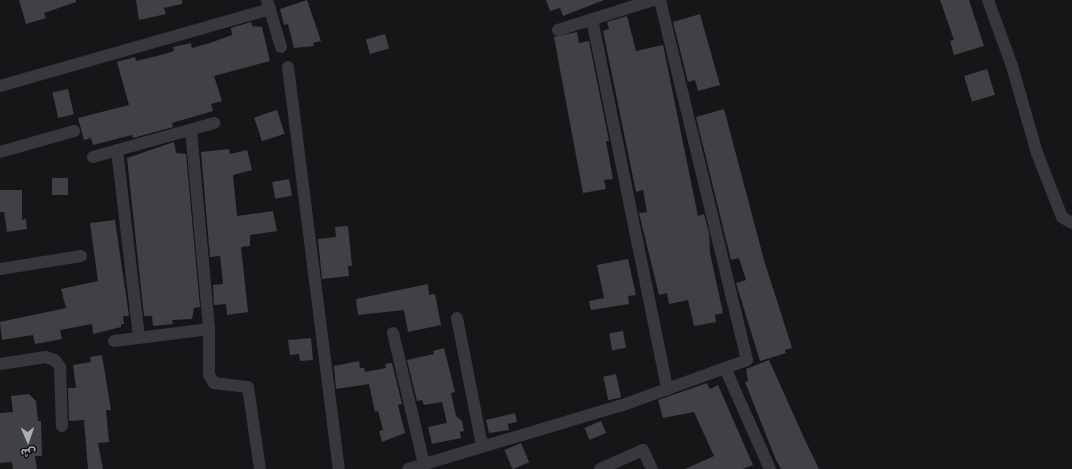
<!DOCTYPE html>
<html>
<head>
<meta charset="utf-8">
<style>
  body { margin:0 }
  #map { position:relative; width:1072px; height:469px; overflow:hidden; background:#161618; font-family:Arial,"Noto Sans Arabic",sans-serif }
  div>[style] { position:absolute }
  .building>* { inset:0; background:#404145; transform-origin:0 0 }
  .minor>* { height:12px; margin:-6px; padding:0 6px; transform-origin:6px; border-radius:6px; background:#37383d }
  span { translate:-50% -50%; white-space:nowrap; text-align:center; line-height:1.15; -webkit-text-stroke:4px #111113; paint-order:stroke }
  .north { position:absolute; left:8px; top:421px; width:40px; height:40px; -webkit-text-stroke:3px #111113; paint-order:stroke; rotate:178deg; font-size:11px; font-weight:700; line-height:16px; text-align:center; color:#a8adb8 }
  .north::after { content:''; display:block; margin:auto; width:14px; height:18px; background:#a8adb8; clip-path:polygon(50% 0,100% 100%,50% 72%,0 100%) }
</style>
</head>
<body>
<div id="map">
  <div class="building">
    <i style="clip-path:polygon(19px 0,76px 0,76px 2px,44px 13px,46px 18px,26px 24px)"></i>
    <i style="clip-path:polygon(136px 0,182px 0,182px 4px,164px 8px,166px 14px,139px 20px)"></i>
    <i style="clip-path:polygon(307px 0,321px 41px,313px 43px,314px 46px,294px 48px,288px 24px,284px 25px,280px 9px)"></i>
    <i style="clip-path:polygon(546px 0,604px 0,563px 16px,560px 8px,550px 11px)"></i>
    <i style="clip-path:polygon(940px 0,969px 0,984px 46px,954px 55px,950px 41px,954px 40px)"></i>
    <i style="clip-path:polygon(700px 14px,720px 85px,698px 91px,695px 80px,688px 82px,673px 22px)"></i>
    <i style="clip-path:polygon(627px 16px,636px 51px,663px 45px,698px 216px,704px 214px,709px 233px,710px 253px,723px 313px,715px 315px,716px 322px,694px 326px,688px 300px,669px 304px,667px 293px,659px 295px,639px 213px,647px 212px,643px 190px,636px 192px,603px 31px,609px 29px,607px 22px)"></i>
    <i style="clip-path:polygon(251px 22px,252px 26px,262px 27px,270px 61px,214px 76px,222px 101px,211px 104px,213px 111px,172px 123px,173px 127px,133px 138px,132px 135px,93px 145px,91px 138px,84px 140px,78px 118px,129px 105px,117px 62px,135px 57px,136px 61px,161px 55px,174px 51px,173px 47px,191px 43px,192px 48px,210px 43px,232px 35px,231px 28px)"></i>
    <i style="clip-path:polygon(577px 32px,579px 43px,589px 41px,609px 141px,606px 141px,613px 179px,604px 180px,606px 189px,583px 193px,554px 37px)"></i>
    <i style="left:385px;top:34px;width:15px;height:20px;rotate:74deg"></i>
    <i style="left:987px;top:69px;width:27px;height:24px;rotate:73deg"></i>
    <i style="left:68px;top:89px;width:26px;height:16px;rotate:77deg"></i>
    <i style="clip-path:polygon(724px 109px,764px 260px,792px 348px,785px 350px,786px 353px,760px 361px,736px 283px,746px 280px,739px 258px,731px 260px,696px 117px)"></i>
    <i style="left:277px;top:110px;width:25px;height:24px;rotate:72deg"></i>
    <i style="clip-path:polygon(174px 142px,176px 153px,186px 154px,200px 307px,194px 308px,192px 319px,172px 320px,173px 324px,153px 326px,152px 316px,144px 316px,127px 158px)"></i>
    <i style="clip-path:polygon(229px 149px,230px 154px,247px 150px,252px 170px,233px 175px,237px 216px,273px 211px,277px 231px,250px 235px,250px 246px,241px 247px,248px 312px,227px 315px,226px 304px,214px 305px,213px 285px,223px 284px,220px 256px,210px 257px,201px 152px)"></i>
    <i style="left:52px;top:178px;width:16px;height:17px"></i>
    <i style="left:289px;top:179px;width:17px;height:17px;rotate:80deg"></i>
    <i style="clip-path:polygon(0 190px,22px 190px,22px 220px,26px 219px,27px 229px,7px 232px,4px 212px,0 212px)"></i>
    <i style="clip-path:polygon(115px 220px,129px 316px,123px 316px,124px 324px,121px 324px,121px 327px,93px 334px,92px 324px,60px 330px,62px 339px,35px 344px,33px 335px,2px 340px,0 322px,66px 308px,61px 289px,98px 281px,90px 223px)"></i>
    <i style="clip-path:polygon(348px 226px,352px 266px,348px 266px,349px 276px,322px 279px,318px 239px,336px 237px,335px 227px)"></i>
    <i style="clip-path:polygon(628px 259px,636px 295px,628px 296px,629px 304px,591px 310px,589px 301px,604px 298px,597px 265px)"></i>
    <i style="clip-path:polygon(428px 284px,429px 295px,435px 294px,441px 325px,408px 332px,404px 310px,358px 315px,356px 299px)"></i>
    <i style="left:623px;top:331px;width:17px;height:14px;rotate:80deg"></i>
    <i style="clip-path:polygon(311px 338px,313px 360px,300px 361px,299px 354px,290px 355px,288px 340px)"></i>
    <i style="clip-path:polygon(444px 348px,455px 392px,451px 393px,456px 416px,462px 421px,464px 431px,460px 432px,461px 438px,432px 444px,428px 427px,447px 423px,442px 402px,424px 405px,422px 400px,417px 401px,407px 360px,434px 354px,433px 351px)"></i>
    <i style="clip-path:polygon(102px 355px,111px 410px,106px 410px,109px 442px,98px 443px,103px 469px,88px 469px,84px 420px,69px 421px,68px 388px,76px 388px,73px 365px,91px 362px,90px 357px)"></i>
    <i style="clip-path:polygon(769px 360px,805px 440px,819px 469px,781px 469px,776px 460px,745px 382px,748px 381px,746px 369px)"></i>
    <i style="clip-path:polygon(359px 361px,360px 368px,364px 368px,365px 372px,386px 368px,385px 364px,392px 363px,402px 404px,398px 405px,405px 433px,382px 442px,379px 431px,383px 430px,378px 411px,375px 412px,369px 384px,336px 389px,334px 366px)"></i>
    <i style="left:616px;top:374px;width:24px;height:13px;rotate:78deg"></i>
    <i style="clip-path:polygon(707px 383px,710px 389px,718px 385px,753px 465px,743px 469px,685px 469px,714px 456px,694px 412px,663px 418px,658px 400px)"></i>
    <i style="clip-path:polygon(29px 394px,36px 401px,38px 421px,41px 421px,42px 456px,35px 456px,37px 469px,13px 469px,12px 462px,0 463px,0 413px,13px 412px,11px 396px)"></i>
    <i style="clip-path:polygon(515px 413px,517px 422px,508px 424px,509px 430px,489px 433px,486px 420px)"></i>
    <i style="left:601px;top:421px;width:13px;height:18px;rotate:67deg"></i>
    <i style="left:521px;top:443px;width:21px;height:18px;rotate:67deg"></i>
  </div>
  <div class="minor">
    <i style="left:267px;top:0;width:49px;rotate:73.4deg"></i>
    <i style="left:988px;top:0;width:70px;rotate:70deg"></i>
    <i style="left:1012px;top:66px;width:91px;rotate:74deg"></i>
    <i style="left:1037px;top:153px;width:69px;rotate:68.7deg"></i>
    <i style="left:1062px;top:217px;width:12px;rotate:31deg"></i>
    <i style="left:592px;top:19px;width:378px;rotate:78.5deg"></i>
    <i style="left:558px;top:30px;width:100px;rotate:-17.5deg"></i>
    <i style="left:288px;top:67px;width:405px;rotate:82.8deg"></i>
    <i style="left:0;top:86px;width:281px;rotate:-15.9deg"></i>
    <i style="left:191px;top:130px;width:200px;rotate:84.8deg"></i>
    <i style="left:209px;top:329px;width:46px;rotate:90deg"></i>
    <i style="left:209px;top:375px;width:9px;rotate:58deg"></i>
    <i style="left:214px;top:383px;width:34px;rotate:7deg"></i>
    <i style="left:248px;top:387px;width:83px;rotate:81.7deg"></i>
    <i style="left:117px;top:150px;width:189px;rotate:83.3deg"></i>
    <i style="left:0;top:152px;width:77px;rotate:-15.8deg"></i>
    <i style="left:93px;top:157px;width:126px;rotate:-15.7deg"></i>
    <i style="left:0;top:269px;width:82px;rotate:-9.1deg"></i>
    <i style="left:457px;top:318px;width:129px;rotate:78.9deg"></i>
    <i style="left:393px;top:333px;width:135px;rotate:76.7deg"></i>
    <i style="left:114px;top:341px;width:96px;rotate:-7.2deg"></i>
    <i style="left:0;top:364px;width:46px;rotate:-8.8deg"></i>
    <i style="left:45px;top:357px;width:10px;rotate:17deg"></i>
    <i style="left:55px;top:360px;width:9px;rotate:54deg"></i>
    <i style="left:60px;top:367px;width:59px;rotate:88.1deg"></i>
    <i style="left:725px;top:368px;width:111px;rotate:66deg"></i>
    <i style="left:408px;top:469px;width:221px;rotate:-16.6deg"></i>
    <i style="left:620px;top:406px;width:135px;rotate:-19.9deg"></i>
    <i style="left:747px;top:360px;width:370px;rotate:-103.6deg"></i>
    <i style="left:600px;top:469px;width:47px;rotate:-23.8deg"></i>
    <i style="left:643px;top:450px;width:21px;rotate:65deg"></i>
  </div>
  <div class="north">ش</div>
</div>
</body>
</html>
